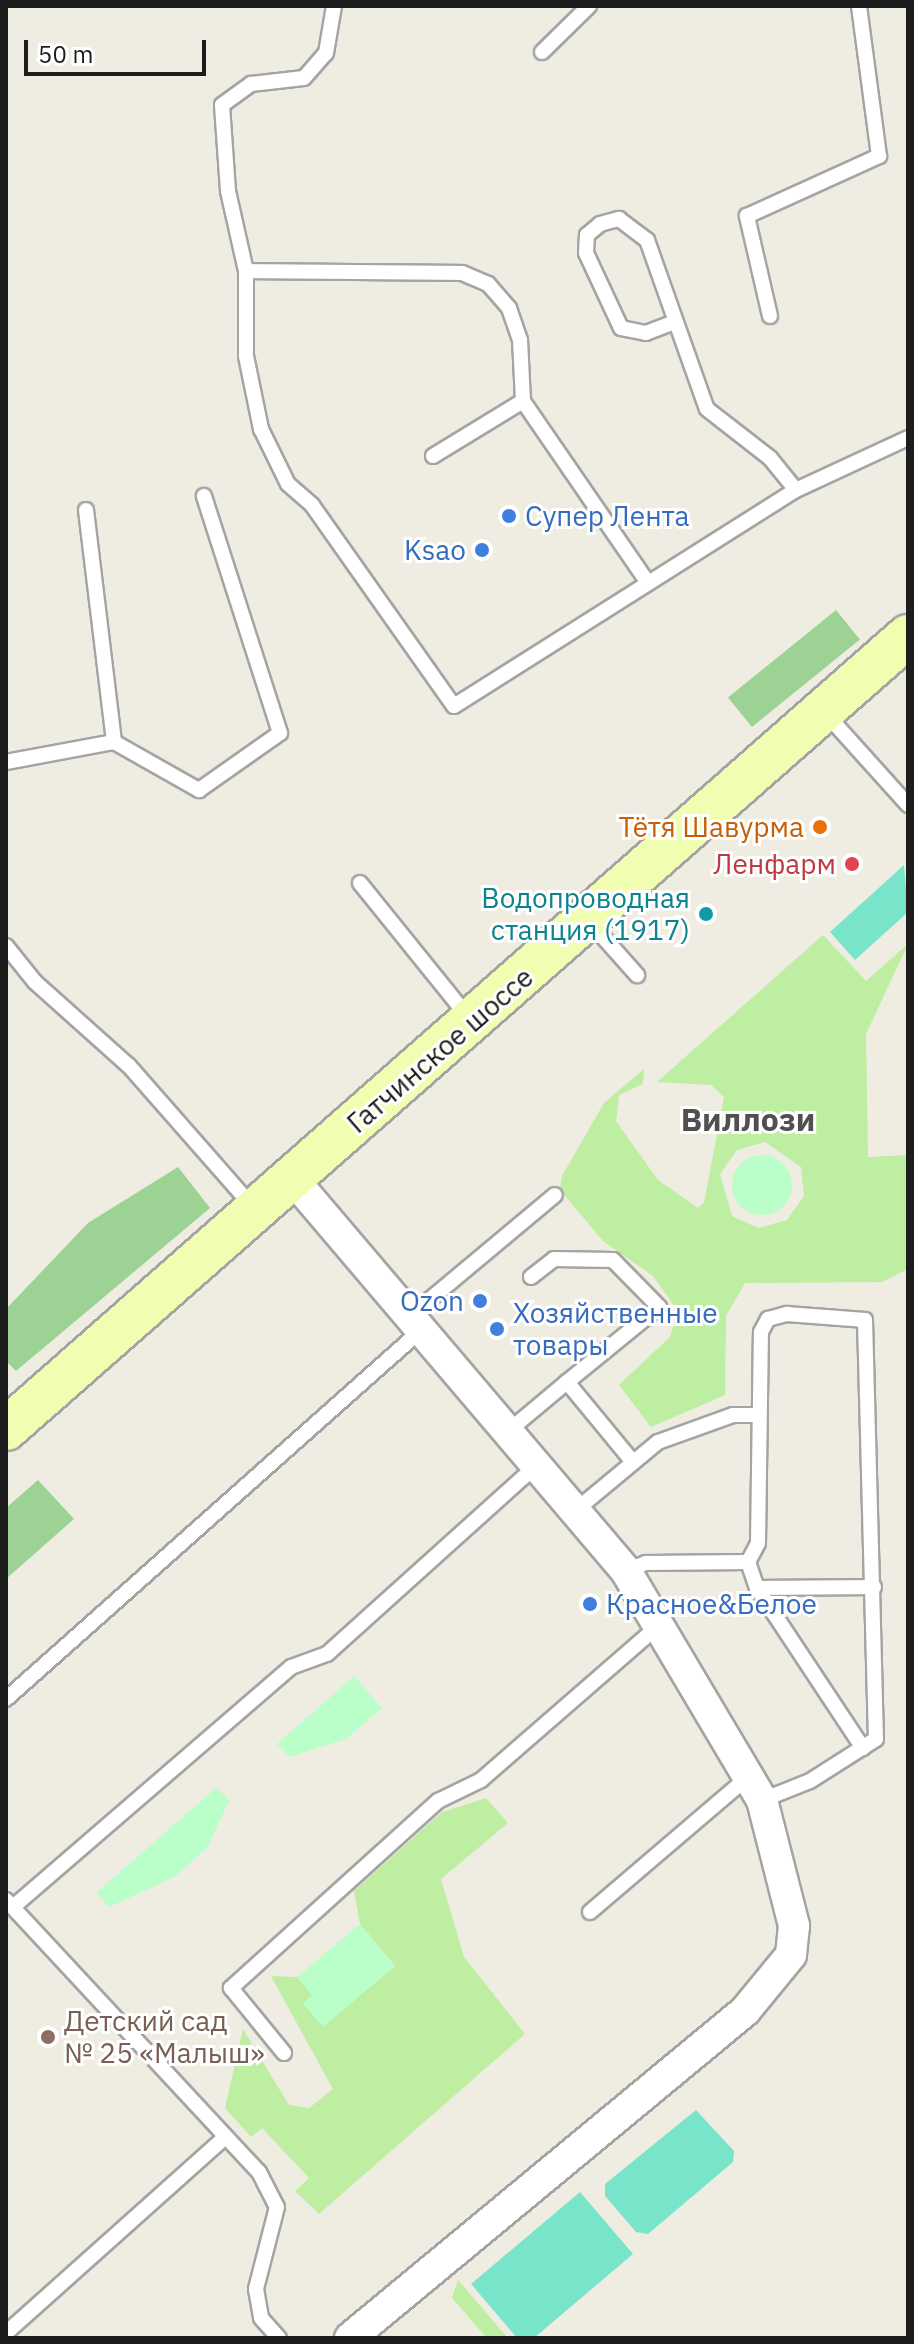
<!DOCTYPE html>
<html>
<head>
<meta charset="utf-8">
<style>
  body { margin:0 }
  #map { position:relative; width:914px; height:2344px; overflow:hidden; background:#efece1; font-family:"IBM Plex Sans",sans-serif }
  div>[style] { position:absolute }
  .grass>* { inset:0; background:#bdeea2 }
  .forest>* { inset:0; background:#9cd293; transform-origin:0 0 }
  .park>* { inset:0; background:#bafec9 }
  .round { border-radius:50% }
  .pitch>* { inset:0; background:#78e5ca }
  .roads { filter:drop-shadow(2px 0 #a4a4a4) drop-shadow(-2px 0 #a4a4a4) drop-shadow(0 2px #a4a4a4) drop-shadow(0 -2px #a4a4a4) }
  .lane>* { height:14px; margin:-7px; padding:0 7px; transform-origin:7px; border-radius:7px; background:#fff }
  .street>* { height:30px; margin:-15px; padding:0 15px; transform-origin:15px; border-radius:15px; background:#fff }
  .secondary>* { height:42px; margin:-21px; padding:0 21px; transform-origin:21px; border-radius:21px; background:#effeb0 }
  .dots>* { width:22px; height:22px; translate:-50% -50%; box-sizing:border-box; border:4px solid #fff; border-radius:50% }
  span { translate:-50% -50%; white-space:nowrap; text-align:center; line-height:1.15; -webkit-text-stroke:6px #fff; paint-order:stroke }
  .shop-label { font-size:28px; color:#366cbe }
  .left { translate:0 -50%; text-align:left }
  .right { translate:-100% -50%; text-align:right }
  .food-label { font-size:28px; color:#c56008 }
  .health-label { font-size:28px; color:#be3a42 }
  .culture-label { font-size:28px; color:#0d838f }
  .street-label { font-size:28px; color:#1d1d1d }
  .education-label { font-size:28px; color:#785e54 }
  .quarter-label { font-size:32px; color:#505050; font-weight:700 }
  .frame { position:absolute; inset:0; border:8px solid #1d1d1d; pointer-events:none }
  .scale { position:absolute; left:24px; top:40px; width:182px; height:36px; box-sizing:border-box; border:4px solid #1d1d1d; border-top:0; padding-left:10px; font-size:24px; line-height:28px; white-space:nowrap; color:#1d1d1d; -webkit-text-stroke:6px #fff; paint-order:stroke }
</style>
</head>
<body>
<div id="map">
  <div class="grass">
    <i style="clip-path:polygon(evenodd,823px 935px,866px 981px,908px 944px,866px 1034px,868px 1157px,908px 1155px,908px 1269px,882px 1282px,745px 1283px,726px 1316px,725px 1395px,651px 1427px,619px 1385px,670px 1337px,678px 1311px,653px 1276px,603px 1241px,560px 1190px,562px 1176px,604px 1103px,644px 1069px,643px 1084px,619px 1095px,616px 1121px,658px 1180px,698px 1208px,704px 1203px,724px 1097px,711px 1085px,657px 1082px,823px 935px,765px 1142px,801px 1167px,804px 1196px,787px 1220px,758px 1228px,732px 1216px,720px 1174px,737px 1150px,765px 1142px)"></i>
    <i style="clip-path:polygon(486px 1798px,508px 1823px,441px 1879px,464px 1957px,525px 2034px,319px 2214px,295px 2191px,309px 2178px,262px 2128px,251px 2137px,225px 2108px,243px 2029px,289px 2105px,309px 2108px,333px 2089px,271px 1976px,297px 1977px,313px 1995px,303px 2004px,323px 2026px,395px 1966px,360px 1924px,354px 1891px,442px 1812px)"></i>
    <i style="clip-path:polygon(458px 2280px,508px 2338px,487px 2338px,452px 2298px)"></i>
  </div>
  <div class="forest">
    <i style="left:836px;top:610px;width:38px;height:139px;rotate:51deg"></i>
    <i style="clip-path:polygon(178px 1167px,210px 1208px,16px 1371px,6px 1361px,6px 1309px,88px 1223px)"></i>
    <i style="clip-path:polygon(38px 1480px,74px 1519px,6px 1579px,6px 1508px)"></i>
  </div>
  <div class="park">
    <i class="round" style="left:732px;top:1155px;width:60px;height:60px"></i>
    <i style="clip-path:polygon(354px 1676px,382px 1708px,346px 1739px,289px 1757px,277px 1744px)"></i>
    <i style="clip-path:polygon(217px 1787px,229px 1801px,207px 1848px,174px 1877px,109px 1907px,96px 1893px)"></i>
    <i style="clip-path:polygon(360px 1924px,395px 1966px,323px 2027px,303px 2003px,312px 1995px,297px 1977px)"></i>
  </div>
  <div class="pitch">
    <i style="clip-path:polygon(904px 865px,908px 912px,855px 960px,830px 932px)"></i>
    <i style="clip-path:polygon(696px 2110px,734px 2151px,733px 2162px,648px 2234px,636px 2232px,605px 2196px,605px 2184px)"></i>
    <i style="clip-path:polygon(580px 2192px,633px 2254px,534px 2338px,517px 2338px,471px 2284px)"></i>
  </div>
  <div class="roads">
    <div class="lane">
      <i style="left:542px;top:52px;width:66px;rotate:-44.4deg"></i>
      <i style="left:246px;top:271px;width:82px;rotate:-102.7deg"></i>
      <i style="left:228px;top:191px;width:86px;rotate:-94deg"></i>
      <i style="left:222px;top:105px;width:36px;rotate:-36deg"></i>
      <i style="left:251px;top:84px;width:53px;rotate:-6.5deg"></i>
      <i style="left:304px;top:78px;width:33px;rotate:-49deg"></i>
      <i style="left:326px;top:53px;width:48px;rotate:-80.3deg"></i>
      <i style="left:770px;top:316px;width:103px;rotate:-103deg"></i>
      <i style="left:747px;top:216px;width:145px;rotate:-24.4deg"></i>
      <i style="left:879px;top:156px;width:151px;rotate:-97.6deg"></i>
      <i style="left:672px;top:323px;width:28px;rotate:159deg"></i>
      <i style="left:646px;top:333px;width:25px;rotate:-169deg"></i>
      <i style="left:621px;top:328px;width:83px;rotate:-115deg"></i>
      <i style="left:586px;top:253px;width:18px;rotate:-87deg"></i>
      <i style="left:587px;top:235px;width:17px;rotate:-40deg"></i>
      <i style="left:600px;top:224px;width:20px;rotate:-15deg"></i>
      <i style="left:619px;top:219px;width:35px;rotate:37deg"></i>
      <i style="left:647px;top:240px;width:179px;rotate:70.5deg"></i>
      <i style="left:707px;top:409px;width:80px;rotate:37.9deg"></i>
      <i style="left:770px;top:458px;width:41px;rotate:50.9deg"></i>
      <i style="left:433px;top:456px;width:105px;rotate:-31.4deg"></i>
      <i style="left:86px;top:510px;width:234px;rotate:83.1deg"></i>
      <i style="left:114px;top:742px;width:98px;rotate:29.5deg"></i>
      <i style="left:199px;top:790px;width:99px;rotate:-35.1deg"></i>
      <i style="left:280px;top:733px;width:249px;rotate:-107.8deg"></i>
      <i style="left:646px;top:580px;width:217px;rotate:-124.5deg"></i>
      <i style="left:523px;top:401px;width:61px;rotate:-92.8deg"></i>
      <i style="left:520px;top:340px;width:34px;rotate:-109deg"></i>
      <i style="left:509px;top:308px;width:32px;rotate:-131deg"></i>
      <i style="left:488px;top:284px;width:28px;rotate:-157deg"></i>
      <i style="left:462px;top:273px;width:216px;rotate:-179.5deg"></i>
      <i style="left:246px;top:271px;width:85px;rotate:90deg"></i>
      <i style="left:246px;top:356px;width:75px;rotate:78.4deg"></i>
      <i style="left:261px;top:429px;width:61px;rotate:63.9deg"></i>
      <i style="left:288px;top:484px;width:32px;rotate:41deg"></i>
      <i style="left:312px;top:505px;width:246px;rotate:54.8deg"></i>
      <i style="left:454px;top:706px;width:404px;rotate:-32.3deg"></i>
      <i style="left:796px;top:490px;width:123px;rotate:-24.9deg"></i>
      <i style="left:827px;top:715px;width:121px;rotate:48deg"></i>
      <i style="left:6px;top:762px;width:110px;rotate:-10.5deg"></i>
      <i style="left:360px;top:883px;width:174px;rotate:51.1deg"></i>
      <i style="left:588px;top:920px;width:74px;rotate:48.3deg"></i>
      <i style="left:6px;top:946px;width:46px;rotate:51.1deg"></i>
      <i style="left:35px;top:982px;width:126px;rotate:41.8deg"></i>
      <i style="left:129px;top:1066px;width:188px;rotate:48.7deg"></i>
      <i style="left:531px;top:1277px;width:29px;rotate:-38deg"></i>
      <i style="left:554px;top:1259px;width:59px;rotate:1deg"></i>
      <i style="left:613px;top:1260px;width:66px;rotate:45.6deg"></i>
      <i style="left:659px;top:1307px;width:119px;rotate:140.8deg"></i>
      <i style="left:409px;top:1317px;width:190px;rotate:-39.9deg"></i>
      <i style="left:506px;top:1433px;width:80px;rotate:-39.9deg"></i>
      <i style="left:567px;top:1382px;width:104px;rotate:50.5deg"></i>
      <i style="left:576px;top:1510px;width:107px;rotate:-39.7deg"></i>
      <i style="left:658px;top:1442px;width:80px;rotate:-19.8deg"></i>
      <i style="left:733px;top:1415px;width:26px"></i>
      <i style="left:748px;top:1562px;width:28px;rotate:71deg"></i>
      <i style="left:757px;top:1588px;width:192px;rotate:56.5deg"></i>
      <i style="left:626px;top:1571px;width:22px;rotate:-22deg"></i>
      <i style="left:646px;top:1563px;width:102px;rotate:-0.6deg"></i>
      <i style="left:748px;top:1562px;width:21px;rotate:-62deg"></i>
      <i style="left:758px;top:1543px;width:211px;rotate:-89.2deg"></i>
      <i style="left:761px;top:1332px;width:15px;rotate:-62deg"></i>
      <i style="left:768px;top:1319px;width:20px;rotate:-15deg"></i>
      <i style="left:787px;top:1314px;width:78px;rotate:4.4deg"></i>
      <i style="left:865px;top:1320px;width:419px;rotate:88.5deg"></i>
      <i style="left:876px;top:1739px;width:78px;rotate:147.5deg"></i>
      <i style="left:810px;top:1781px;width:52px;rotate:158.4deg"></i>
      <i style="left:757px;top:1588px;width:117px;rotate:-0.5deg"></i>
      <i style="left:6px;top:1699px;width:554px;rotate:-41.63deg"></i>
      <i style="left:6px;top:1900px;width:371px;rotate:47.1deg"></i>
      <i style="left:259px;top:2172px;width:39px;rotate:63deg"></i>
      <i style="left:277px;top:2207px;width:85px;rotate:104.4deg"></i>
      <i style="left:256px;top:2289px;width:29px;rotate:80deg"></i>
      <i style="left:261px;top:2318px;width:27px;rotate:48deg"></i>
      <i style="left:13px;top:1907px;width:367px;rotate:-40.8deg"></i>
      <i style="left:291px;top:1667px;width:38px;rotate:-20deg"></i>
      <i style="left:327px;top:1654px;width:284px;rotate:-42deg"></i>
      <i style="left:590px;top:1912px;width:206px;rotate:-40.5deg"></i>
      <i style="left:284px;top:2053px;width:84px;rotate:-129.2deg"></i>
      <i style="left:231px;top:1988px;width:279px;rotate:-42.1deg"></i>
      <i style="left:438px;top:1801px;width:48px;rotate:-26deg"></i>
      <i style="left:481px;top:1780px;width:232px;rotate:-41deg"></i>
      <i style="left:6px;top:2333px;width:290px;rotate:-41.8deg"></i>
    </div>
    <div class="street">
      <i style="left:293px;top:1179px;width:514px;rotate:49.65deg"></i>
      <i style="left:626px;top:1571px;width:266px;rotate:59.3deg"></i>
      <i style="left:762px;top:1800px;width:130px;rotate:75.7deg"></i>
      <i style="left:794px;top:1926px;width:29px;rotate:96deg"></i>
      <i style="left:791px;top:1955px;width:72px;rotate:129.4deg"></i>
      <i style="left:745px;top:2011px;width:513px;rotate:140.38deg"></i>
    </div>
    <div class="secondary">
      <i style="left:6px;top:1429px;width:1201px;rotate:-41.32deg"></i>
    </div>
  </div>
  <div class="dots">
    <i style="left:509px;top:516px;background:#3f7fe0"></i>
    <i style="left:482px;top:550px;background:#3f7fe0"></i>
    <i style="left:820px;top:827px;background:#e8710a"></i>
    <i style="left:852px;top:864px;background:#e0444e"></i>
    <i style="left:706px;top:914px;background:#0f9aa8"></i>
    <i style="left:480px;top:1301px;background:#3f7fe0"></i>
    <i style="left:497px;top:1329px;background:#3f7fe0"></i>
    <i style="left:590px;top:1604px;background:#3f7fe0"></i>
    <i style="left:48px;top:2037px;background:#8d6e63"></i>
  </div>
  <div class="shop-label">
    <span class="left" style="left:525px;top:516px">Супер Лента</span>
    <span class="right" style="left:466px;top:550px">Ksao</span>
    <span class="right" style="left:464px;top:1301px">Ozon</span>
    <span class="left" style="left:513px;top:1329px">Хозяйственные<br>товары</span>
    <span class="left" style="left:606px;top:1604px">Красное&amp;Белое</span>
  </div>
  <div class="food-label">
    <span class="right" style="left:804px;top:827px">Тётя Шавурма</span>
  </div>
  <div class="health-label">
    <span class="right" style="left:836px;top:864px">Ленфарм</span>
  </div>
  <div class="culture-label">
    <span class="right" style="left:690px;top:914px">Водопроводная<br>станция (1917)</span>
  </div>
  <div class="street-label">
    <span style="left:440px;top:1050px;rotate:-41deg">Гатчинское шоссе</span>
  </div>
  <div class="education-label">
    <span class="left" style="left:64px;top:2037px">Детский сад<br>№ 25 «Малыш»</span>
  </div>
  <div class="quarter-label">
    <span style="left:748px;top:1119px">Виллози</span>
  </div>
  <div class="frame"></div>
  <div class="scale">50 m</div>
</div>
</body>
</html>
